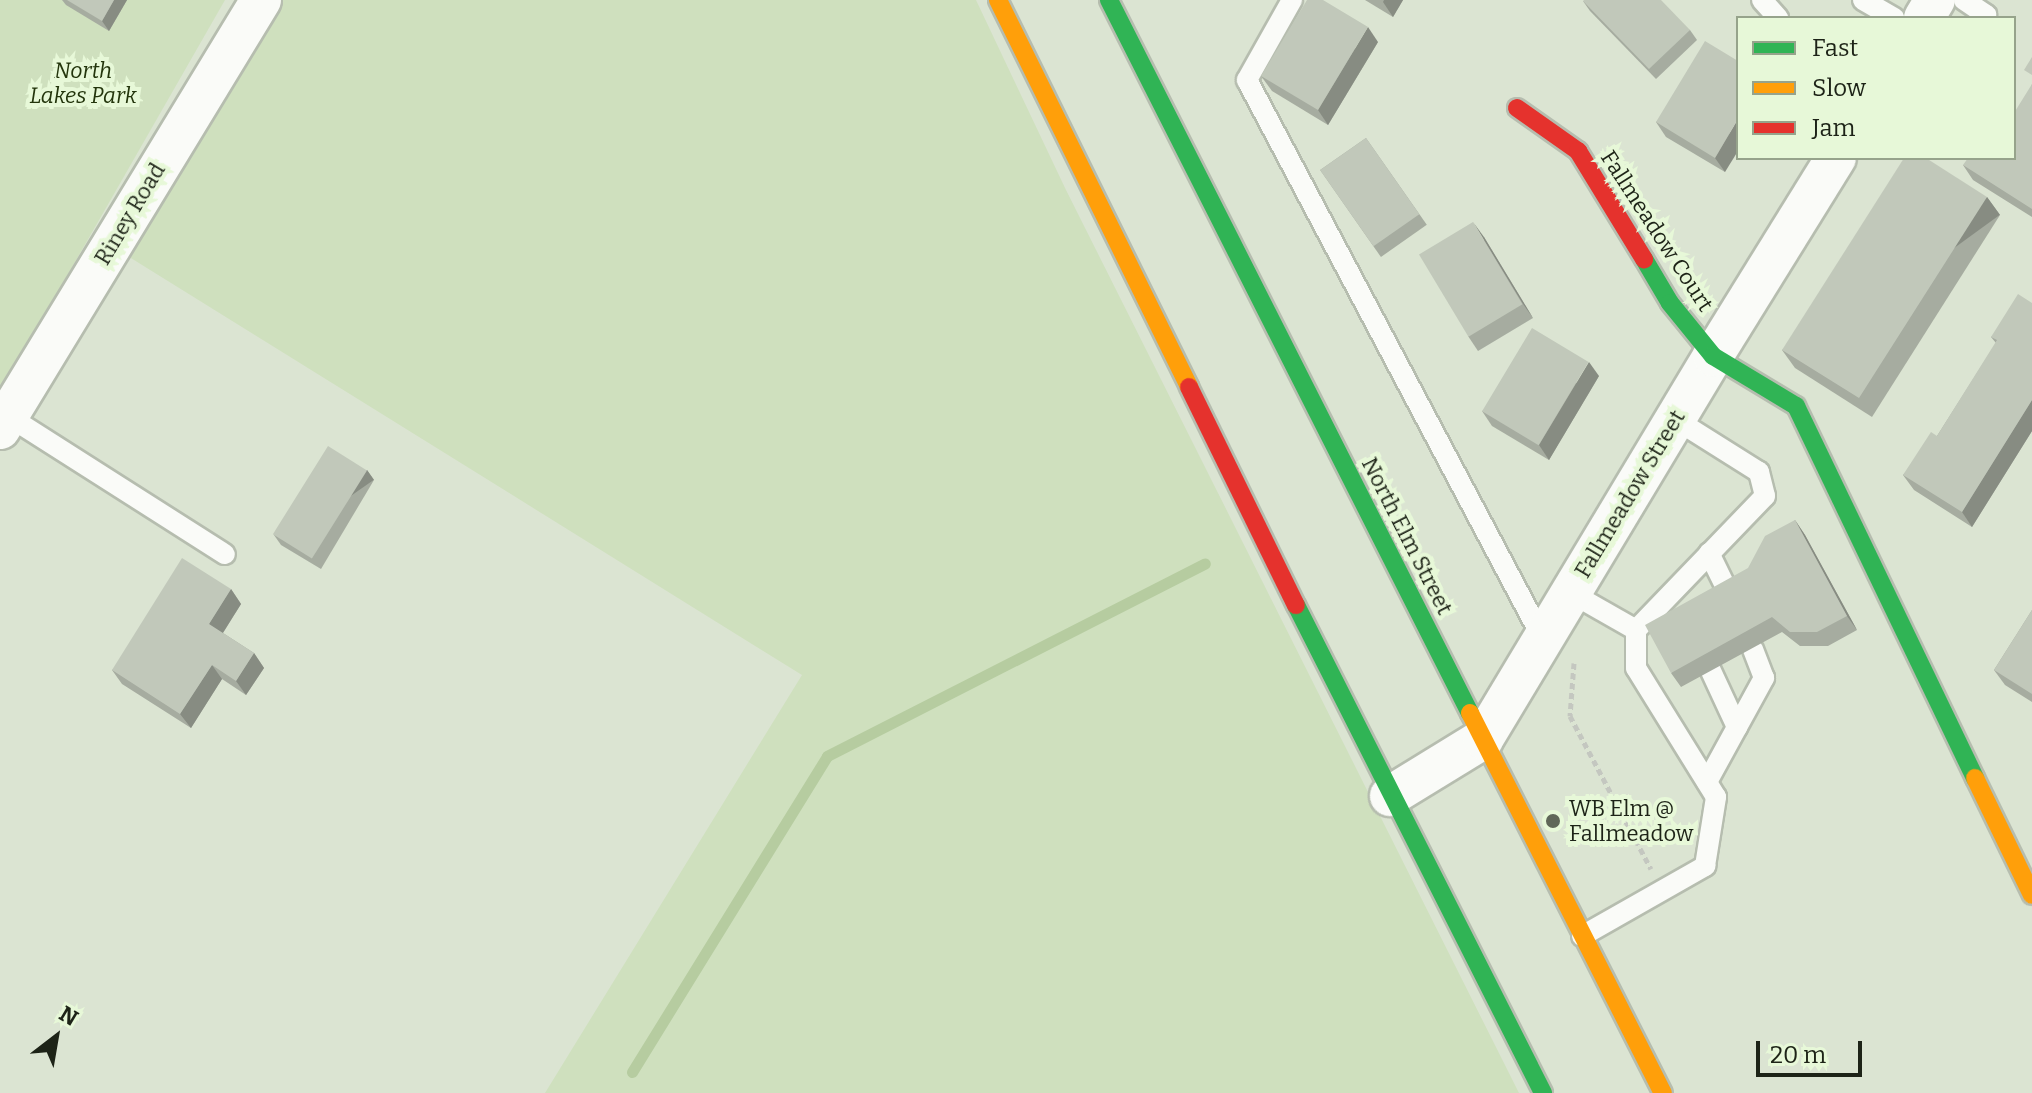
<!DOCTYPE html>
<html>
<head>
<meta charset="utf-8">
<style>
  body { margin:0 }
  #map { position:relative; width:2032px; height:1093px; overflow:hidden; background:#dbe4d2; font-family:Bitter,serif }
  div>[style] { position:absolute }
  .green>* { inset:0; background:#cfe0be }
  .stream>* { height:11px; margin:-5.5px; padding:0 5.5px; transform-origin:5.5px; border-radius:5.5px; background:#b6cca0 }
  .path>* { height:5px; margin-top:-2.5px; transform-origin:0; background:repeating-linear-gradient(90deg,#c4c7c0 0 6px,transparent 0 10px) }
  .roads { filter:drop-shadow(2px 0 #b6bdaf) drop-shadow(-2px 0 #b6bdaf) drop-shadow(0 2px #b6bdaf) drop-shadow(0 -2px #b6bdaf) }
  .lane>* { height:20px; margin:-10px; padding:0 10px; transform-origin:10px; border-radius:10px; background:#fafbf8 }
  .street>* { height:40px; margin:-20px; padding:0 20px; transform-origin:20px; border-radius:20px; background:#fafbf8 }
  .fast>* { height:18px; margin:-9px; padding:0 9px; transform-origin:9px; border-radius:9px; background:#30b455 }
  .slow>* { height:18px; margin:-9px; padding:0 9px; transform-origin:9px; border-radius:9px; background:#ff9f0a }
  .jam>* { height:18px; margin:-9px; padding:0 9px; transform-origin:9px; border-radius:9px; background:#e5322d }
  .wall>* { inset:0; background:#a6aca0; transform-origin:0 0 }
  .shaded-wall>* { inset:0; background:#878c82; transform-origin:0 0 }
  .building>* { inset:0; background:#c1c8ba; transform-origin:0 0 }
  .dots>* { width:22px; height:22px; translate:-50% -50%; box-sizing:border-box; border:4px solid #e7f8d8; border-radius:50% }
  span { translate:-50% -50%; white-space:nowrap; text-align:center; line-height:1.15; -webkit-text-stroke:8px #e7f8d8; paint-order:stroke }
  .park-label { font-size:22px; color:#23350c; font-style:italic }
  .street-label { font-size:22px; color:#1d2317 }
  .poi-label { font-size:22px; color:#1d2317 }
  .left { translate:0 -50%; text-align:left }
  .legend { position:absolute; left:1736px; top:16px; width:280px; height:144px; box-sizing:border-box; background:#e7f8d8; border:2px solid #96a38b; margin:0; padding:10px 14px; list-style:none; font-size:24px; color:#1d2317 }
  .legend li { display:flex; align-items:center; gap:16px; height:40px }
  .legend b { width:40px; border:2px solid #96a38b }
  .north { position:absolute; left:16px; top:997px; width:80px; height:80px; -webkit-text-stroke:6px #e7f8d8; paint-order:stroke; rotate:31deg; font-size:22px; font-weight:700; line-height:32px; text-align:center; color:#1d2317 }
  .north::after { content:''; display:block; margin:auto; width:28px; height:36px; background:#1d2317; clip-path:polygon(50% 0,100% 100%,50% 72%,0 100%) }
  .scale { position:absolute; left:1756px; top:1041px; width:106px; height:36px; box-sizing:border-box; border:4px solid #1d2317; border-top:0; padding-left:10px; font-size:24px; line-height:28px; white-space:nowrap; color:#1d2317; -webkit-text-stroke:6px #e7f8d8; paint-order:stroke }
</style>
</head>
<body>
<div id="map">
  <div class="green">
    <i style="clip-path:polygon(0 0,225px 0,0 393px)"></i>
    <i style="clip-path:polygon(280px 0,976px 0,1066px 190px,1519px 1093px,545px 1093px,802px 675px,126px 255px)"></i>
  </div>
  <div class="stream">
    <i style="left:632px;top:1072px;width:371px;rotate:-58.3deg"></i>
    <i style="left:827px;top:756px;width:424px;rotate:-27deg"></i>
  </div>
  <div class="path">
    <i style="left:1574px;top:663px;width:53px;rotate:94.3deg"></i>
    <i style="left:1570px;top:716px;width:173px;rotate:62.1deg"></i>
  </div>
  <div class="roads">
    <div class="lane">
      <i style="left:1292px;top:0;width:92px;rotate:119.4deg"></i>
      <i style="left:1247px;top:80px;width:633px;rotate:62.1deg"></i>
      <i style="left:1762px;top:0;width:24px;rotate:48deg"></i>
      <i style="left:1863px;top:0;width:36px;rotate:30deg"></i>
      <i style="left:1964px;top:0;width:27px;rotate:34deg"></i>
      <i style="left:1986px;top:15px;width:4px;rotate:124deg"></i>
      <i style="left:8px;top:416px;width:257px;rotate:32.5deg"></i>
      <i style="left:1709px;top:553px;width:50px;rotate:63.9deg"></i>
      <i style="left:1571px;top:593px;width:75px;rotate:29.6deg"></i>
      <i style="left:1711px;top:671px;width:62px;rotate:65.1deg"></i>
      <i style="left:1707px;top:782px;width:119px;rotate:-61.3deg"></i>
      <i style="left:1764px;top:678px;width:31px;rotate:-111deg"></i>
      <i style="left:1582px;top:936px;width:142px;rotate:-29.6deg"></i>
      <i style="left:1705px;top:866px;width:70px;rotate:-80.9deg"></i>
      <i style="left:1716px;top:797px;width:152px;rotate:-121.8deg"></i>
      <i style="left:1636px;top:668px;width:38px;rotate:-90deg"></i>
      <i style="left:1636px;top:630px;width:186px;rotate:-46.1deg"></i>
      <i style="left:1765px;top:496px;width:25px;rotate:-104deg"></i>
      <i style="left:1759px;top:472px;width:99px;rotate:-147.8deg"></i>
    </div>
    <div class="street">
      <i style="left:1924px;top:18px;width:21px;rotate:-59deg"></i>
      <i style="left:0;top:429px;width:502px;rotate:-58.68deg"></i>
      <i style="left:1390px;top:796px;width:109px;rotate:-31.5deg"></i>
      <i style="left:1483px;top:739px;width:447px;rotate:-59deg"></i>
      <i style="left:1713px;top:356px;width:233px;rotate:-58.2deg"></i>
    </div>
    <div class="fast">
      <i style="left:1109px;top:0;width:799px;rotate:63.15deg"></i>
      <i style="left:1644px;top:259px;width:51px;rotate:59.4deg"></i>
      <i style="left:1670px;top:303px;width:68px;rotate:50.9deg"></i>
      <i style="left:1713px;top:356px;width:97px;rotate:31.1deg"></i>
      <i style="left:1796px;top:406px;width:413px;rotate:64.3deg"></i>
      <i style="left:1296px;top:605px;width:547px;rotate:63.15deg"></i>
    </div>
    <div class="slow">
      <i style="left:998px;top:0;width:432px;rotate:63.7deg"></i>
      <i style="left:1470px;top:713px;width:426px;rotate:63.1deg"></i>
      <i style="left:1975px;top:778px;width:130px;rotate:64deg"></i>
    </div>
    <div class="jam">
      <i style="left:1517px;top:108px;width:75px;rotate:35.2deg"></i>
      <i style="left:1578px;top:151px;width:127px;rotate:58.6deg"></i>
      <i style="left:1189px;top:387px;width:243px;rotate:63.9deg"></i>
    </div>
  </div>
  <div class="wall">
    <i style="clip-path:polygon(62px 0,127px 0,109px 31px,66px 5px)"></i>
    <i style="clip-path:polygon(1365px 0,1403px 0,1393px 17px)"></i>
    <i style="clip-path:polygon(1583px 1px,1690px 30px,1697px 40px,1656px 79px,1590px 11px)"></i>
    <i style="clip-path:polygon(1378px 42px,1328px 125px,1272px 91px,1261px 76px)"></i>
    <i style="clip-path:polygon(1738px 61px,1725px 172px,1666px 137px,1656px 122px)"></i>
    <i style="clip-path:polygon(2032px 84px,2032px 217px,1973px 180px,1963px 165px,2014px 158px)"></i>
    <i style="left:1366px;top:138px;width:106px;height:56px;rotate:55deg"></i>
    <i style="clip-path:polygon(1987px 197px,2000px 215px,1872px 417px,1795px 368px,1782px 350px)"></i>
    <i style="clip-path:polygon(1484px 237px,1533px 318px,1478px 351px,1468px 336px)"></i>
    <i style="clip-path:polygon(2032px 303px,2032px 431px,1972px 527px,1914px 490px,1903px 475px,1937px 436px,1996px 343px,1991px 337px)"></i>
    <i style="clip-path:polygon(1599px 376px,1549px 460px,1492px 426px,1482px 411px)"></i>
    <i style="clip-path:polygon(367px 470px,374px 480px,321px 569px,281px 545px,274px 535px)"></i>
    <i style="clip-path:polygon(1795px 520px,1805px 535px,1857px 630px,1828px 646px,1800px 646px,1782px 632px,1681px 687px,1671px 673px)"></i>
    <i style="clip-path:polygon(231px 589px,241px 604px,223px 633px,254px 653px,264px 668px,246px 695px,222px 679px,191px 728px,122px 684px,112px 670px)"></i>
    <i style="clip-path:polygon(2032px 610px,2032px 702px,2005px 685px,1994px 670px)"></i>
  </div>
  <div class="shaded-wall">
    <i style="clip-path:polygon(114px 0,127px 0,109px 31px,102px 21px)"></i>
    <i style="clip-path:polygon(1384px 0,1403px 0,1393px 17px,1383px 2px)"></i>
    <i style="clip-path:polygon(1368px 27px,1378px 42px,1328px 125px,1318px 110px)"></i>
    <i style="clip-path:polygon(1738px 119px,1738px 151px,1725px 172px,1715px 158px)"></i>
    <i style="left:1987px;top:197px;width:22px;height:238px;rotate:54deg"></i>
    <i style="clip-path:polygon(1473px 222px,1484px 237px,1533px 318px,1523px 304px)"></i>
    <i style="clip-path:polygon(1589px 362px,1599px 376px,1549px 460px,1539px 445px)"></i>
    <i style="clip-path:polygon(2032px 400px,2032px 431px,1972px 527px,1962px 512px)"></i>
    <i style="left:367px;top:470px;width:12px;height:104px;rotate:55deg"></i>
    <i style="clip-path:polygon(1795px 520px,1805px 535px,1857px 630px,1847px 616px)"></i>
    <i style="clip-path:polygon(231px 589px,241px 604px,219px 639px,209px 624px)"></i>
    <i style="clip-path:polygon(254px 653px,264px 668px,246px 695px,236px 681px)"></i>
    <i style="clip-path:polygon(212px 665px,222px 679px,191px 728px,180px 714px)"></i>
  </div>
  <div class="building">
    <i style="clip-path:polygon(67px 0,114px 0,102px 21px)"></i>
    <i style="clip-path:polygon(1307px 0,1323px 0,1368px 27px,1318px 110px,1261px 76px)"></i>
    <i style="clip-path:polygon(1584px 0,1661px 0,1690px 30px,1649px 69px,1583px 1px)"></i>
    <i style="clip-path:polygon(1705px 41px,1738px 61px,1738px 119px,1715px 158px,1656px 122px)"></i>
    <i style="clip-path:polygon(2032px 57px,2032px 75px,2024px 70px)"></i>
    <i style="clip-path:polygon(2032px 84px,2032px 209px,1963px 165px,1968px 158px,2014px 158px,2014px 113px)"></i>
    <i style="left:1366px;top:138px;width:93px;height:56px;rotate:55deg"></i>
    <i style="clip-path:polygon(1904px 158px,1926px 158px,1987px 197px,1859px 398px,1782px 350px)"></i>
    <i style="left:1473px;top:222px;width:96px;height:63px;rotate:59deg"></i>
    <i style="clip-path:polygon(2018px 294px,2032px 303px,2032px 400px,1962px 512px,1903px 475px,1931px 432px,1937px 436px,1997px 340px,1991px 337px)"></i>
    <i style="left:1532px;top:328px;width:66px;height:97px;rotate:31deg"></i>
    <i style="left:328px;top:446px;width:46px;height:104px;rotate:32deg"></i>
    <i style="clip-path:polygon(1795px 520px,1847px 616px,1817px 632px,1790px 632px,1772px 617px,1671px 673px,1645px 625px,1748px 568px,1765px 536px)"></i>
    <i style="clip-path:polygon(182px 558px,231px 589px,209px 624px,254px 653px,236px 681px,212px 665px,180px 714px,112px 670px)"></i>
    <i style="clip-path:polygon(2032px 610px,2032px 694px,1994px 670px)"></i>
  </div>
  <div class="dots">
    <i style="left:1553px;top:821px;background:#606758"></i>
  </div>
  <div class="park-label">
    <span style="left:83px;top:83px">North<br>Lakes Park</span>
  </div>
  <div class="street-label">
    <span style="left:130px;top:214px;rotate:-59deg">Riney Road</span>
    <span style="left:1657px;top:231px;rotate:57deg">Fallmeadow Court</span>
    <span style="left:1630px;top:494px;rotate:-59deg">Fallmeadow Street</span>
    <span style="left:1407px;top:536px;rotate:63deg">North Elm Street</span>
  </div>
  <div class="poi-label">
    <span class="left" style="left:1569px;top:821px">WB Elm @<br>Fallmeadow</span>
  </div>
  <ul class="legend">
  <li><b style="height:10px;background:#30b455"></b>Fast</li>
  <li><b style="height:10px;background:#ff9f0a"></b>Slow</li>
  <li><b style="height:10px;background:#e5322d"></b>Jam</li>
  </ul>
  <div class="north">N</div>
  <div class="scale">20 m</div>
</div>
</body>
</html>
